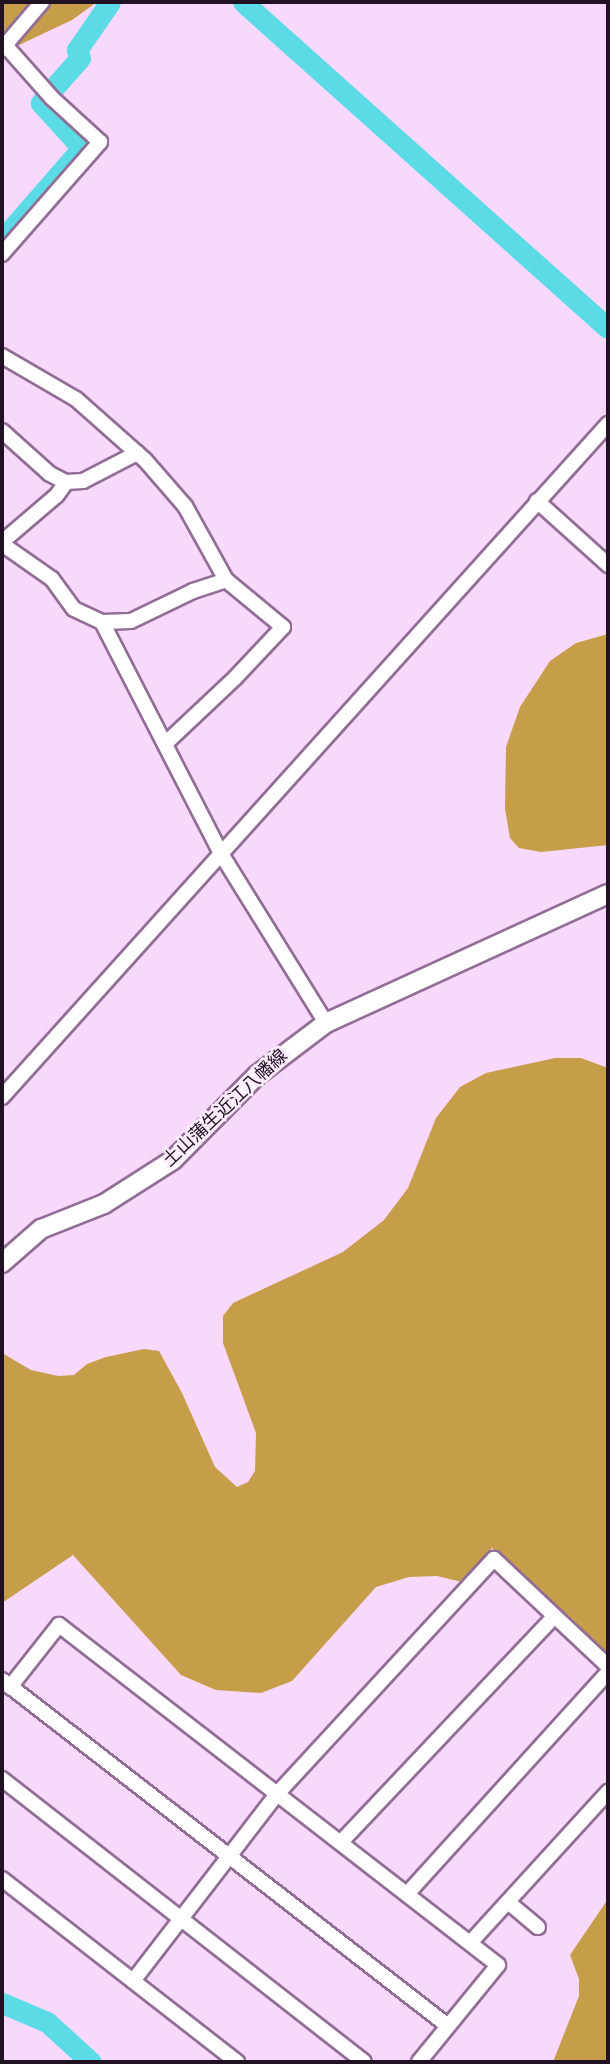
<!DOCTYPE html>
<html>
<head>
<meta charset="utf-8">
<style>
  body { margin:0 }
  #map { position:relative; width:610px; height:2064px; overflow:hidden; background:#f8d8fc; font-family:Montserrat,"Noto Sans JP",sans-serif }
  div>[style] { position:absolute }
  .forest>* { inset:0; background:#c69d49 }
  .river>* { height:21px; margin:-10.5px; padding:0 10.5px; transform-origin:10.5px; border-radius:10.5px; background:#5bdbe5 }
  .roads { filter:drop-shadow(2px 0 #926e96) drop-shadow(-2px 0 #926e96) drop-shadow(0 2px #926e96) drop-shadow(0 -2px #926e96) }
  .minor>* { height:14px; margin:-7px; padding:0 7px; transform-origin:7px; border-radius:7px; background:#fff }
  .major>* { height:18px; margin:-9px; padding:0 9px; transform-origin:9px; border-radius:9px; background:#fff }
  span { translate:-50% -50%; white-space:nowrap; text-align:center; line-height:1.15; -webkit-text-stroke:5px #fcecfd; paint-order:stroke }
  .street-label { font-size:18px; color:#201222 }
  .frame { position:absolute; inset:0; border:4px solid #201222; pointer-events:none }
</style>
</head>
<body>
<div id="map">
  <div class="forest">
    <i style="clip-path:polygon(2px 2px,97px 2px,72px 20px,2px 53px)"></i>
    <i style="clip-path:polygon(608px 634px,608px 845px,541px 852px,519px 848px,510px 838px,505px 809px,506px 747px,520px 707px,550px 661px,576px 643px)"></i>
    <i style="clip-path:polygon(555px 1058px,581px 1058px,608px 1068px,608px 1653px,492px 1548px,462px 1582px,437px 1576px,409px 1577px,376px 1587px,292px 1681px,261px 1693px,216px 1690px,181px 1675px,73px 1555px,2px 1603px,2px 1353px,31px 1370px,58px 1376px,74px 1375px,87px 1364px,106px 1357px,144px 1349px,159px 1351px,182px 1393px,215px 1467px,237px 1487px,248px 1482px,255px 1471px,256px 1433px,223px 1343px,223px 1316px,233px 1303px,343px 1252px,384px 1220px,408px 1188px,436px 1118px,460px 1087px,486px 1073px)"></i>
    <i style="clip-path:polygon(608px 1899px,608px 2062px,553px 2062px,579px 1996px,579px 1979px,570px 1955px)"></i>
  </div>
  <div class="river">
    <i style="left:243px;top:2px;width:489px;rotate:41.8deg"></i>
    <i style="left:50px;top:92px;width:45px;rotate:-48.6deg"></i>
    <i style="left:80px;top:58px;width:9px;rotate:-111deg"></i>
    <i style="left:77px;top:50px;width:58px;rotate:-55.5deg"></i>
    <i style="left:2px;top:240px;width:113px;rotate:-49deg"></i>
    <i style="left:76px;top:155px;width:10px;rotate:-66deg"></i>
    <i style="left:80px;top:146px;width:58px;rotate:-132.2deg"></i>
    <i style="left:41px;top:103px;width:4px;rotate:-56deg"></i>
    <i style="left:2px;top:2003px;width:49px;rotate:22.9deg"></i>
    <i style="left:47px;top:2022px;width:59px;rotate:42.3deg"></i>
  </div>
  <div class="roads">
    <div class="minor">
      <i style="left:2px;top:49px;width:62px;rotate:-49.6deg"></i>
      <i style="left:2px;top:254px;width:149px;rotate:-48.8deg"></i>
      <i style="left:100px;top:142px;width:65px;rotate:-137.5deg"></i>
      <i style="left:52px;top:98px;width:71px;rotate:-131.6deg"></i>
      <i style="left:2px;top:356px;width:86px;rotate:30.2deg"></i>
      <i style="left:76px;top:399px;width:92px;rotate:41.5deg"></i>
      <i style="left:145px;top:460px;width:61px;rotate:49deg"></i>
      <i style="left:185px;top:506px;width:85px;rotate:61deg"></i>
      <i style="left:226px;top:580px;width:74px;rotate:39.5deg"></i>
      <i style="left:283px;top:627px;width:70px;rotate:133.3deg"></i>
      <i style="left:235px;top:678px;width:95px;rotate:136.7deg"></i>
      <i style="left:2px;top:431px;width:64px;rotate:41.9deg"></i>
      <i style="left:50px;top:474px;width:18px;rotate:27deg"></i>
      <i style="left:537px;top:501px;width:96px;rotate:42deg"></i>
      <i style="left:2px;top:542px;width:72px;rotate:-40.5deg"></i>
      <i style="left:57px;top:495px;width:16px;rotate:-55deg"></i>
      <i style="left:66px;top:482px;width:17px;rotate:-3deg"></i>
      <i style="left:83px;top:481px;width:61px;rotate:-27.4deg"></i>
      <i style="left:2px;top:544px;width:61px;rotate:35deg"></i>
      <i style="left:52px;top:579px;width:37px;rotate:54deg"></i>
      <i style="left:74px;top:609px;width:31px;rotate:25deg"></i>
      <i style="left:102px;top:622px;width:259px;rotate:62.8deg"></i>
      <i style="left:220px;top:852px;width:201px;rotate:58.2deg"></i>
      <i style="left:102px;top:622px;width:29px;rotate:-2deg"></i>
      <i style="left:131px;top:621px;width:69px;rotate:-25.8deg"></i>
      <i style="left:193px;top:591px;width:35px;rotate:-18deg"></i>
      <i style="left:2px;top:1097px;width:906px;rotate:-48deg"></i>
      <i style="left:2px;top:1680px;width:564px;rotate:37.8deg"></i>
      <i style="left:10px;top:1687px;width:79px;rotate:-51.7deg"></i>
      <i style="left:59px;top:1625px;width:555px;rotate:37.76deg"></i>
      <i style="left:498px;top:1965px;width:125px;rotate:129.2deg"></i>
      <i style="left:2px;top:1779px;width:459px;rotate:38deg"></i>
      <i style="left:341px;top:1842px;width:310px;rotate:-46.6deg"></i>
      <i style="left:2px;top:1879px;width:298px;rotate:37.9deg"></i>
      <i style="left:407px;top:1894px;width:299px;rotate:-47.8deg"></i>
      <i style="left:508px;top:1902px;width:39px;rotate:40deg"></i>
      <i style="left:470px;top:1943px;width:205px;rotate:-47.6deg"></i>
      <i style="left:133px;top:1981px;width:236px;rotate:-52.4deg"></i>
      <i style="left:277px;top:1794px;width:320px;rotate:-47.3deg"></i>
      <i style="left:494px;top:1559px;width:156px;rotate:43.2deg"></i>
    </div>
    <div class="major">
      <i style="left:2px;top:1263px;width:52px;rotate:-41.1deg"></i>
      <i style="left:41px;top:1229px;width:68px;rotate:-21.6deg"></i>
      <i style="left:104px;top:1204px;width:82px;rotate:-32.5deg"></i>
      <i style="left:173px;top:1160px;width:118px;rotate:-45.3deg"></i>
      <i style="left:256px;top:1076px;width:88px;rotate:-37.1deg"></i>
      <i style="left:326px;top:1023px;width:310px;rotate:-24.6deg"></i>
    </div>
  </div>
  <div class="street-label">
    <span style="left:225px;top:1108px;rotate:-43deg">土山蒲生近江八幡線</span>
  </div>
  <div class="frame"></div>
</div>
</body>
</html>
